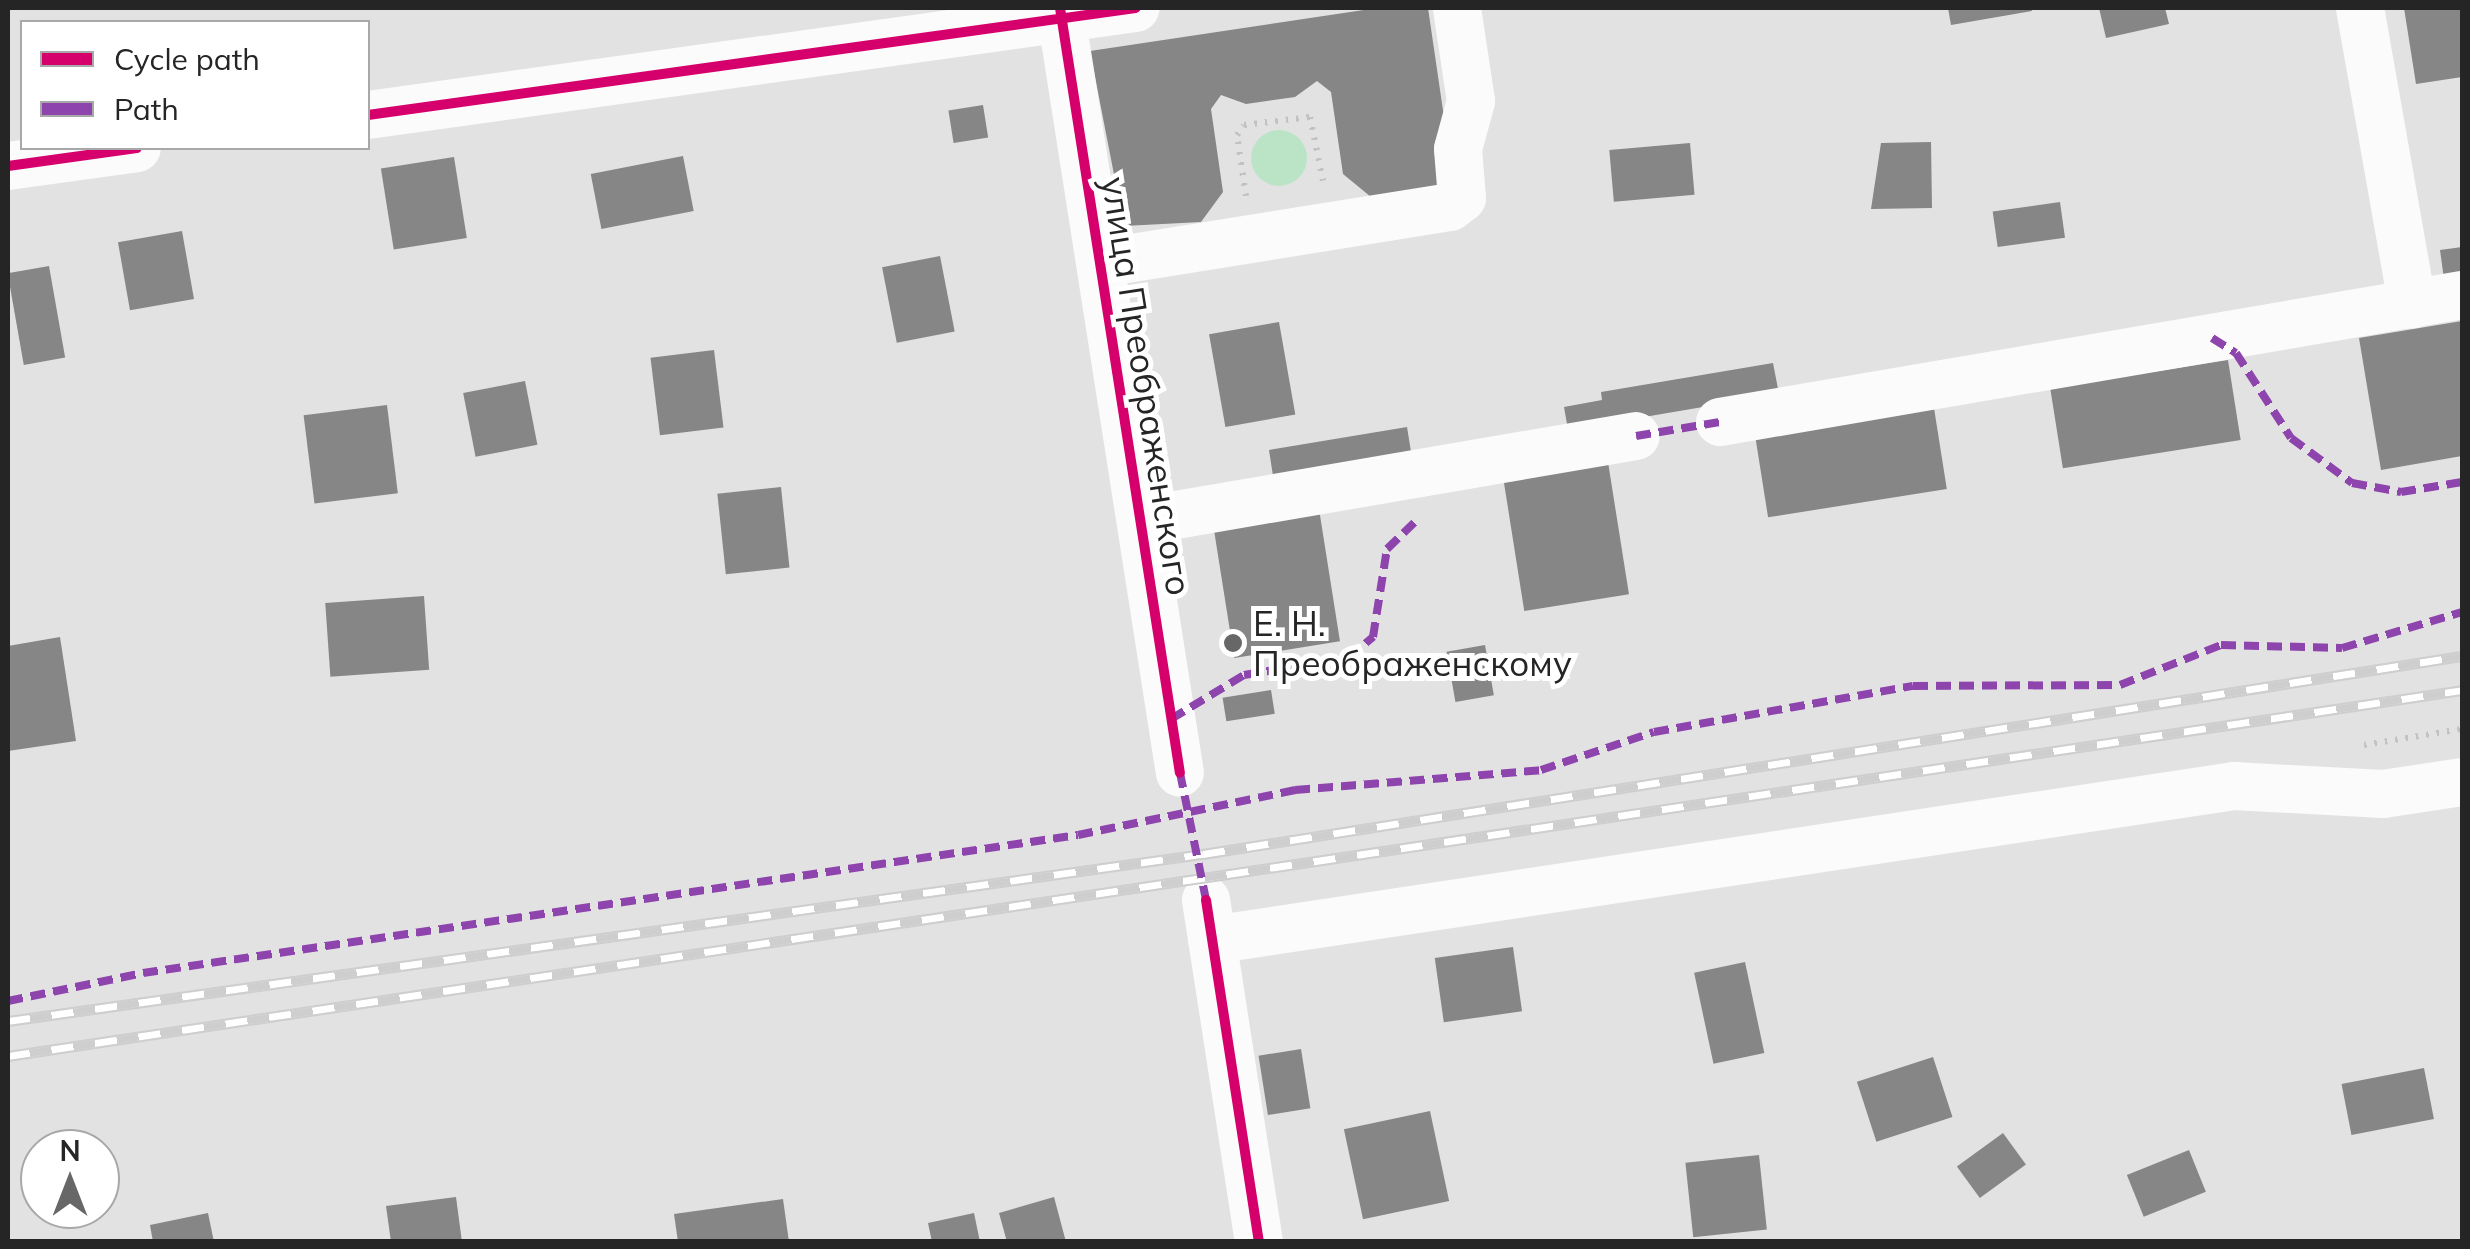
<!DOCTYPE html>
<html>
<head>
<meta charset="utf-8">
<style>
  body { margin:0 }
  #map { position:relative; width:2470px; height:1249px; overflow:hidden; background:#e3e2e3; font-family:Mulish,sans-serif }
  div>[style] { position:absolute }
  .green>* { inset:0; background:#bbe4c6 }
  .round { border-radius:50% }
  .building>* { inset:0; background:#868686; transform-origin:0 0 }
  .path>* { height:6px; margin-top:-3px; transform-origin:0; background:repeating-linear-gradient(90deg,#c3c2c3 0 2.5px,transparent 0 10.5px) }
  .minor>* { height:48px; margin:-24px; padding:0 24px; transform-origin:24px; border-radius:24px; background:#fbfbfb }
  .rail>* { height:11px; margin-top:-5.5px; transform-origin:0; background:repeating-linear-gradient(90deg,#fff 0 22px,#cfcecf 0 44px); box-sizing:border-box; border-block:2px solid #cfcecf }
  .quiet>* { height:8px; margin-top:-4px; transform-origin:0; background:repeating-linear-gradient(90deg,#8e44ad 0 15px,transparent 0 23px) }
  .cycleway>* { height:10px; margin:-5px; padding:0 5px; transform-origin:5px; border-radius:5px; background:#d6006c }
  .dots>* { width:28px; height:28px; translate:-50% -50%; box-sizing:border-box; border:5px solid #fff; border-radius:50% }
  span { translate:-50% -50%; white-space:nowrap; text-align:center; line-height:1.15; -webkit-text-stroke:10px #fff; paint-order:stroke }
  .street-label { font-size:35px; color:#262526 }
  .poi-label { font-size:35px; color:#262526 }
  .left { translate:0 -50%; text-align:left }
  .frame { position:absolute; inset:0; border:10px solid #262526; pointer-events:none }
  .legend { position:absolute; left:20px; top:20px; width:350px; height:130px; box-sizing:border-box; background:#fff; border:2px solid #a8a8a8; margin:0; padding:12px 18px; list-style:none; font-size:30px; color:#262526 }
  .legend li { display:flex; align-items:center; gap:20px; height:50px }
  .legend b { width:50px; border:2px solid #a8a8a8 }
  .north { position:absolute; left:20px; top:1129px; width:100px; height:100px; box-sizing:border-box; background:#fff; border:2px solid #a8a8a8; border-radius:50%; rotate:0deg; font-size:28px; font-weight:700; line-height:40px; text-align:center; color:#262526 }
  .north::after { content:''; display:block; margin:auto; width:35px; height:45px; background:#686768; clip-path:polygon(50% 0,100% 100%,50% 72%,0 100%) }
</style>
</head>
<body>
<div id="map">
  <div class="green">
    <i class="round" style="left:1251px;top:130px;width:56px;height:56px"></i>
  </div>
  <div class="building">
    <i style="clip-path:polygon(1377px 8px,1428px 8px,1445px 124px,1440px 186px,1371px 197px,1343px 174px,1331px 92px,1317px 81px,1295px 97px,1246px 104px,1221px 95px,1211px 109px,1223px 192px,1201px 222px,1124px 226px,1090px 51px)"></i>
    <i style="clip-path:polygon(1948px 8px,2031px 8px,2032px 11px,1951px 25px)"></i>
    <i style="clip-path:polygon(2099px 8px,2165px 8px,2169px 24px,2106px 38px)"></i>
    <i style="clip-path:polygon(2404px 8px,2460px 8px,2462px 77px,2416px 84px)"></i>
    <i style="left:983px;top:105px;width:33px;height:35px;rotate:81deg"></i>
    <i style="clip-path:polygon(1931px 142px,1932px 208px,1871px 209px,1881px 143px)"></i>
    <i style="left:1690px;top:143px;width:52px;height:81px;rotate:85deg"></i>
    <i style="left:683px;top:156px;width:56px;height:94px;rotate:79deg"></i>
    <i style="left:454px;top:157px;width:82px;height:74px;rotate:81deg"></i>
    <i style="left:2060px;top:202px;width:36px;height:68px;rotate:82deg"></i>
    <i style="left:182px;top:231px;width:69px;height:65px;rotate:80deg"></i>
    <i style="clip-path:polygon(2462px 247px,2462px 276px,2444px 279px,2440px 250px)"></i>
    <i style="left:940px;top:256px;width:77px;height:59px;rotate:79deg"></i>
    <i style="left:49px;top:266px;width:93px;height:42px;rotate:80deg"></i>
    <i style="clip-path:polygon(2462px 321px,2462px 456px,2381px 470px,2359px 338px)"></i>
    <i style="left:1279px;top:322px;width:94px;height:71px;rotate:80deg"></i>
    <i style="left:714px;top:350px;width:78px;height:64px;rotate:83deg"></i>
    <i style="left:2228px;top:360px;width:81px;height:180px;rotate:81deg"></i>
    <i style="clip-path:polygon(1773px 363px,1779px 394px,1568px 430px,1564px 407px,1602px 400px,1601px 392px)"></i>
    <i style="left:525px;top:381px;width:65px;height:63px;rotate:79deg"></i>
    <i style="left:387px;top:405px;width:89px;height:84px;rotate:83deg"></i>
    <i style="left:1934px;top:408px;width:82px;height:181px;rotate:81deg"></i>
    <i style="clip-path:polygon(1407px 427px,1413px 464px,1273px 476px,1269px 450px)"></i>
    <i style="left:1608px;top:462px;width:134px;height:106px;rotate:81deg"></i>
    <i style="left:781px;top:487px;width:81px;height:64px;rotate:84deg"></i>
    <i style="left:1319px;top:509px;width:134px;height:107px;rotate:81deg"></i>
    <i style="left:424px;top:596px;width:74px;height:99px;rotate:86deg"></i>
    <i style="clip-path:polygon(60px 637px,76px 741px,8px 751px,8px 646px)"></i>
    <i style="left:1485px;top:645px;width:51px;height:39px;rotate:80deg"></i>
    <i style="left:1271px;top:690px;width:24px;height:49px;rotate:81deg"></i>
    <i style="left:1513px;top:947px;width:65px;height:79px;rotate:82deg"></i>
    <i style="left:1745px;top:962px;width:93px;height:52px;rotate:78deg"></i>
    <i style="left:1301px;top:1049px;width:60px;height:43px;rotate:81deg"></i>
    <i style="left:1933px;top:1057px;width:63px;height:80px;rotate:72deg"></i>
    <i style="left:2424px;top:1068px;width:52px;height:84px;rotate:79deg"></i>
    <i style="left:1430px;top:1111px;width:92px;height:88px;rotate:78deg"></i>
    <i style="left:2003px;top:1133px;width:39px;height:57px;rotate:54deg"></i>
    <i style="left:2189px;top:1150px;width:45px;height:67px;rotate:68deg"></i>
    <i style="left:1759px;top:1155px;width:75px;height:74px;rotate:84deg"></i>
    <i style="clip-path:polygon(456px 1197px,462px 1242px,391px 1242px,386px 1206px)"></i>
    <i style="clip-path:polygon(1054px 1197px,1066px 1242px,1007px 1242px,999px 1213px)"></i>
    <i style="clip-path:polygon(783px 1199px,789px 1242px,678px 1242px,674px 1214px)"></i>
    <i style="clip-path:polygon(208px 1213px,214px 1242px,153px 1242px,150px 1225px)"></i>
    <i style="clip-path:polygon(974px 1213px,980px 1242px,932px 1242px,928px 1223px)"></i>
  </div>
  <div class="path">
    <i style="left:1246px;top:196px;width:62px;rotate:-98.4deg"></i>
    <i style="left:1237px;top:135px;width:12px;rotate:-55deg"></i>
    <i style="left:1244px;top:125px;width:66px;rotate:-6.9deg"></i>
    <i style="left:1310px;top:117px;width:65px;rotate:78.5deg"></i>
    <i style="left:2364px;top:745px;width:99px;rotate:-9.3deg"></i>
  </div>
  <div class="minor">
    <i style="left:1060px;top:8px;width:774px;rotate:81.09deg"></i>
    <i style="left:2360px;top:8px;width:301px;rotate:80deg"></i>
    <i style="left:368px;top:115px;width:775px;rotate:-7.93deg"></i>
    <i style="left:8px;top:166px;width:130px;rotate:-7.9deg"></i>
    <i style="left:1101px;top:263px;width:353px;rotate:-9.1deg"></i>
    <i style="left:1450px;top:207px;width:15px;rotate:-37deg"></i>
    <i style="left:1462px;top:198px;width:49px;rotate:-94.7deg"></i>
    <i style="left:1458px;top:149px;width:50px;rotate:-74.8deg"></i>
    <i style="left:1471px;top:101px;width:94px;rotate:-98.6deg"></i>
    <i style="left:1720px;top:422px;width:753px;rotate:-9.71deg"></i>
    <i style="left:1141px;top:521px;width:502px;rotate:-9.74deg"></i>
    <i style="left:1206px;top:900px;width:346px;rotate:81.2deg"></i>
    <i style="left:1212px;top:940px;width:1034px;rotate:-8.57deg"></i>
    <i style="left:2234px;top:786px;width:149px;rotate:3.1deg"></i>
    <i style="left:2383px;top:794px;width:80px;rotate:-8.6deg"></i>
  </div>
  <div class="rail">
    <i style="left:8px;top:1021px;width:1207px;rotate:-7.96deg"></i>
    <i style="left:1203px;top:854px;width:1274px;rotate:-8.94deg"></i>
    <i style="left:8px;top:1056px;width:2481px;rotate:-8.48deg"></i>
  </div>
  <div class="quiet">
    <i style="left:2212px;top:338px;width:28px;rotate:32deg"></i>
    <i style="left:2236px;top:353px;width:101px;rotate:57.1deg"></i>
    <i style="left:2291px;top:438px;width:76px;rotate:36.4deg"></i>
    <i style="left:2352px;top:483px;width:50px;rotate:10.4deg"></i>
    <i style="left:2401px;top:492px;width:62px;rotate:-9.3deg"></i>
    <i style="left:1636px;top:436px;width:85px;rotate:-9.5deg"></i>
    <i style="left:1171px;top:719px;width:85px;rotate:-31.1deg"></i>
    <i style="left:1244px;top:675px;width:105px;rotate:-9.3deg"></i>
    <i style="left:1348px;top:658px;width:33px;rotate:-40deg"></i>
    <i style="left:1373px;top:637px;width:89px;rotate:-81deg"></i>
    <i style="left:1387px;top:549px;width:40px;rotate:-44deg"></i>
    <i style="left:1180px;top:773px;width:130px;rotate:78.4deg"></i>
    <i style="left:8px;top:1001px;width:138px;rotate:-11.7deg"></i>
    <i style="left:143px;top:973px;width:945px;rotate:-8.4deg"></i>
    <i style="left:1078px;top:835px;width:222px;rotate:-11.7deg"></i>
    <i style="left:1295px;top:790px;width:247px;rotate:-4.6deg"></i>
    <i style="left:1541px;top:770px;width:119px;rotate:-18.6deg"></i>
    <i style="left:1654px;top:732px;width:263px;rotate:-10.1deg"></i>
    <i style="left:1913px;top:686px;width:207px;rotate:-0.3deg"></i>
    <i style="left:2120px;top:685px;width:109px;rotate:-21.6deg"></i>
    <i style="left:2221px;top:645px;width:121px;rotate:1.4deg"></i>
    <i style="left:2342px;top:648px;width:125px;rotate:-16.7deg"></i>
  </div>
  <div class="cycleway">
    <i style="left:1060px;top:8px;width:774px;rotate:81.09deg"></i>
    <i style="left:368px;top:115px;width:775px;rotate:-7.93deg"></i>
    <i style="left:8px;top:166px;width:130px;rotate:-7.9deg"></i>
    <i style="left:1206px;top:900px;width:346px;rotate:81.2deg"></i>
  </div>
  <div class="dots">
    <i style="left:1233px;top:643px;background:#686768"></i>
  </div>
  <div class="street-label">
    <span style="left:1147px;top:386px;rotate:81deg">улица Преображенского</span>
  </div>
  <div class="poi-label">
    <span class="left" style="left:1253px;top:643px">Е. Н.<br>Преображенскому</span>
  </div>
  <div class="frame"></div>
  <ul class="legend">
  <li><b style="height:12px;background:#d6006c"></b>Cycle path</li>
  <li><b style="height:12px;background:#8e44ad"></b>Path</li>
  </ul>
  <div class="north">N</div>
</div>
</body>
</html>
